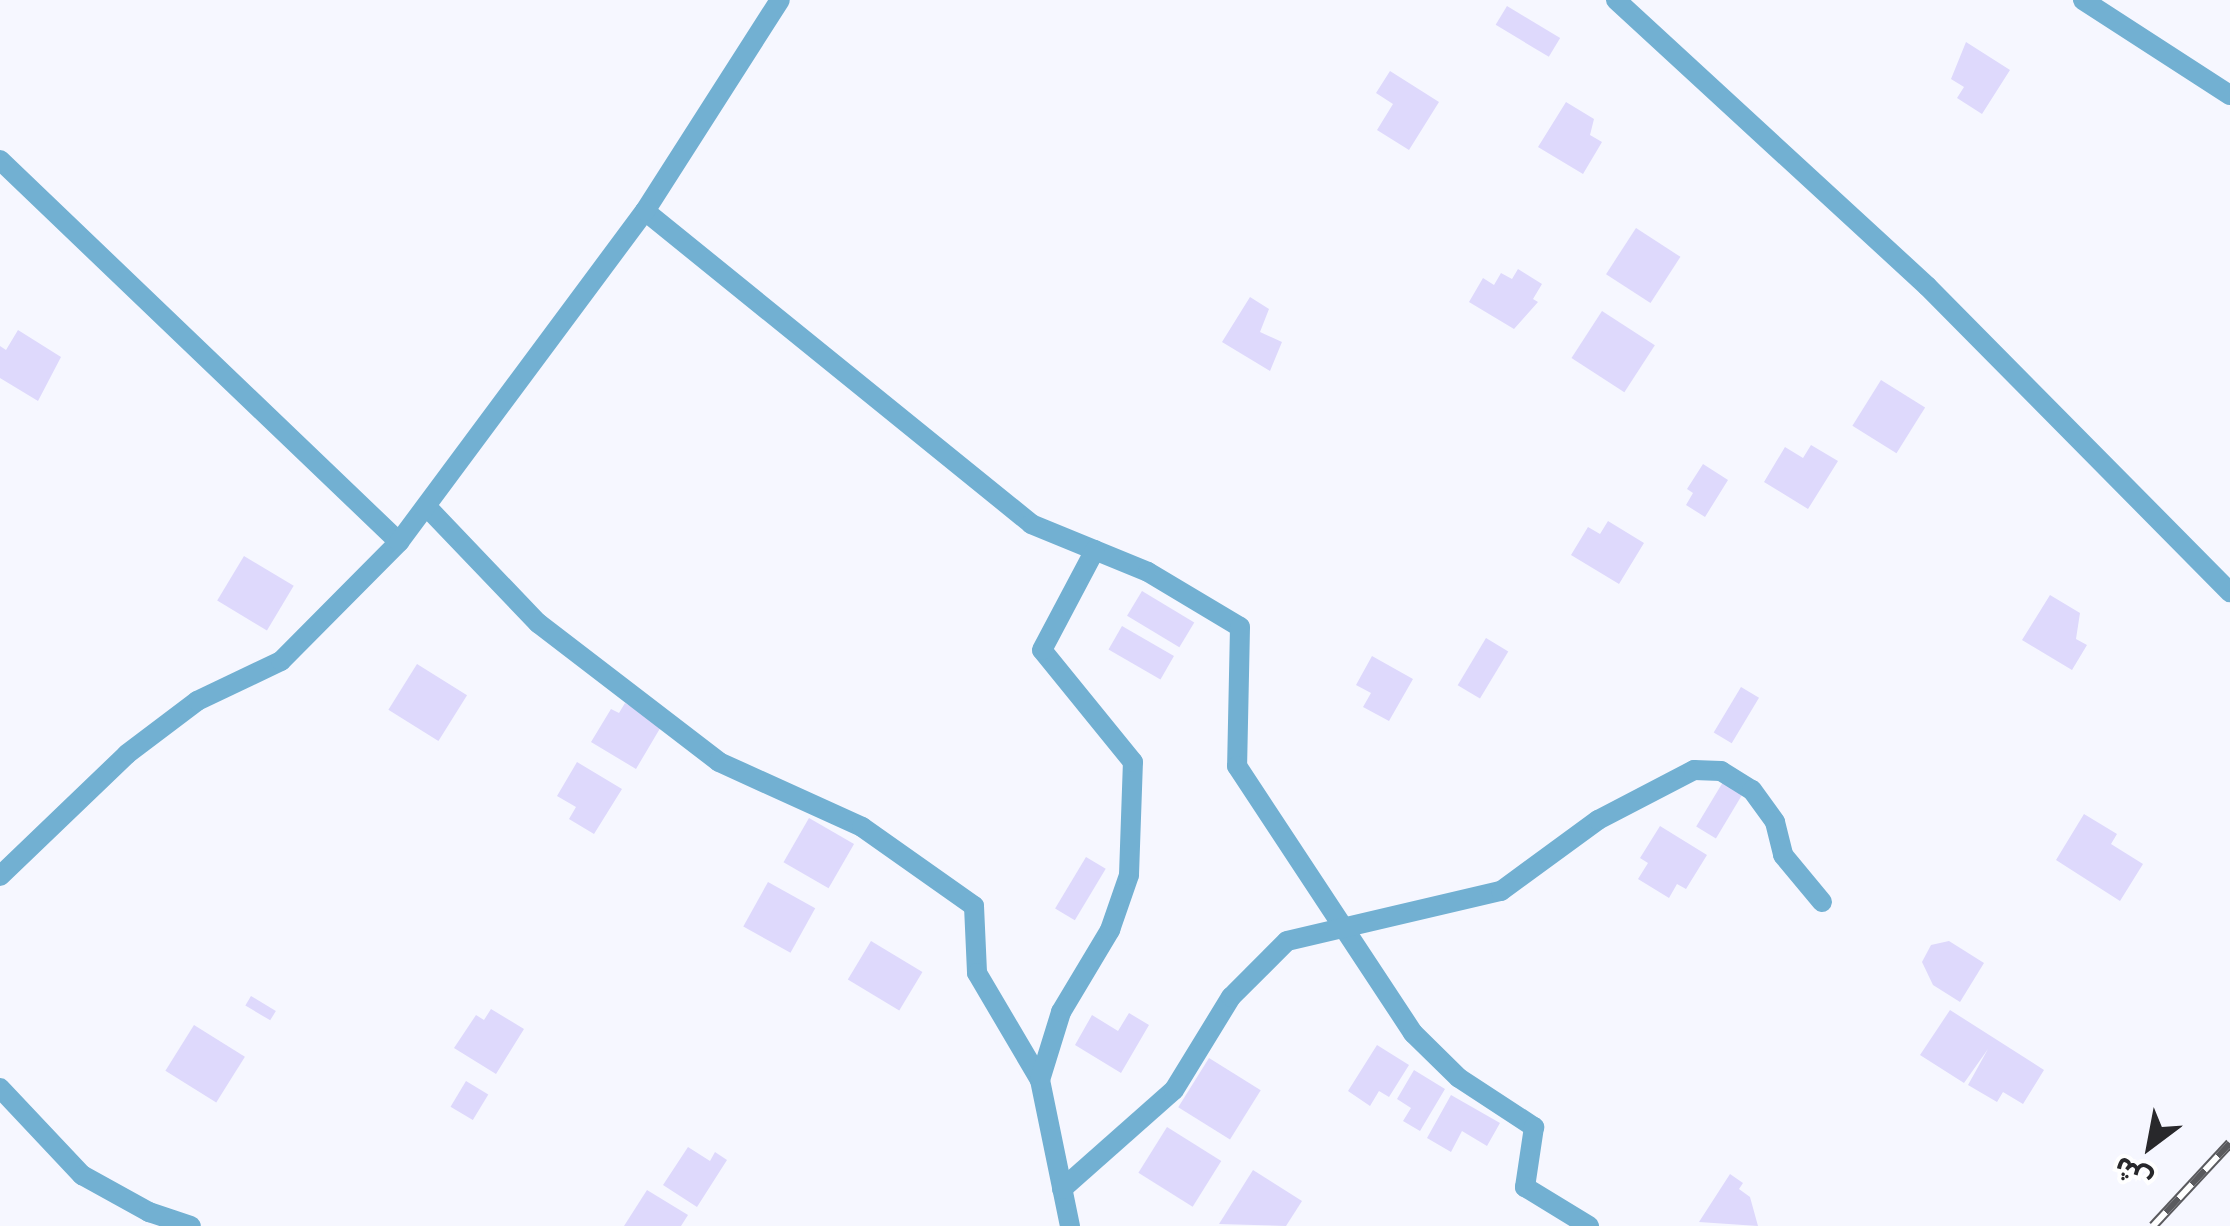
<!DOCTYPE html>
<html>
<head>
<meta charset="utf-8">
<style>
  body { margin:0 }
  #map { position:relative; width:2230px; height:1226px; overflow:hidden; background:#f6f7ff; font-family:Overpass,"Noto Sans Arabic",sans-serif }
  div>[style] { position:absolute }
  .building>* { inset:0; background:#ded9fc; transform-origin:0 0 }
  .minor>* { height:20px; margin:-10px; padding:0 10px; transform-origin:10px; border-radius:10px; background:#72b0d2 }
  .rail>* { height:10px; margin-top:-5px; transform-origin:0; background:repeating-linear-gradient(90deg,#fff 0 19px,#5a5a5e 0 38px); box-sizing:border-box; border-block:2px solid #5a5a5e }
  span { translate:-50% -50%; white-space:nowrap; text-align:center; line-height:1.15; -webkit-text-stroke:8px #fff; paint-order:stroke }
  .north { position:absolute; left:2100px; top:1096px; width:100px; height:100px; -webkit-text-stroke:8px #fff; paint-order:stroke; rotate:212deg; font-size:28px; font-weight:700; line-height:40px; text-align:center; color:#28282b }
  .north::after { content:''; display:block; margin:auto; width:35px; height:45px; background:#28282b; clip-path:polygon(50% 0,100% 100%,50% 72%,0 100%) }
</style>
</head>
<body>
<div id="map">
  <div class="building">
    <i style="left:1507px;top:6px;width:62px;height:22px;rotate:31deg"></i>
    <i style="clip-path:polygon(1966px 42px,2010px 70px,1982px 114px,1957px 98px,1964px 87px,1951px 79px)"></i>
    <i style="clip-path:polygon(1390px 71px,1439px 102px,1409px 150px,1377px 130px,1393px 104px,1376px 93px)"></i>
    <i style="clip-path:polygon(1566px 102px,1594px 119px,1590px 135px,1602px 142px,1583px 174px,1538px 147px)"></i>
    <i style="left:1636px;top:228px;width:53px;height:55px;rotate:33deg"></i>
    <i style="clip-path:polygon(1518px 269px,1542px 284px,1533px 299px,1538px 302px,1514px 329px,1469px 302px,1483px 278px,1494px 285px,1501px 273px,1512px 279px)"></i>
    <i style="clip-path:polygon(1250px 297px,1269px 309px,1260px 332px,1282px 342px,1270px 371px,1222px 342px)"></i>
    <i style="left:1602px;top:311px;width:63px;height:56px;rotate:33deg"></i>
    <i style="clip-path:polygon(18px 330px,61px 357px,38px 401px,0 378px,0 346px,6px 350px)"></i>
    <i style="left:1881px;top:380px;width:52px;height:54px;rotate:32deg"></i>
    <i style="clip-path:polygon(1811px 445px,1838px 461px,1808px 509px,1764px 482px,1785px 447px,1803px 458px)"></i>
    <i style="clip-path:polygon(1703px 464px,1728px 480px,1705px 517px,1686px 505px,1693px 493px,1687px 489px)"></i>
    <i style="clip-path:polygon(1608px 521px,1644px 543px,1619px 584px,1571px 555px,1588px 527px,1600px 534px)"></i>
    <i style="left:244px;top:556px;width:58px;height:52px;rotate:31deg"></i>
    <i style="left:1142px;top:591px;width:61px;height:29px;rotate:31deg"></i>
    <i style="clip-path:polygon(2050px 595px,2080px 613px,2076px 639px,2087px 645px,2072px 670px,2022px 640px)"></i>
    <i style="left:1122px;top:626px;width:60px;height:27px;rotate:30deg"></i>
    <i style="left:1486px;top:638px;width:26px;height:55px;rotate:31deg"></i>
    <i style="clip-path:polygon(1372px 656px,1413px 679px,1389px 721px,1363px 707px,1371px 693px,1356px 685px)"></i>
    <i style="left:417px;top:664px;width:59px;height:54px;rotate:32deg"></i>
    <i style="left:1741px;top:687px;width:21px;height:53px;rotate:31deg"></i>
    <i style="clip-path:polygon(625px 703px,662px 725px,636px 769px,591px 742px,611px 709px,619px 713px)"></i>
    <i style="clip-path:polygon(577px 762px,622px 789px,594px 834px,569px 819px,576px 807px,557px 796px)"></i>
    <i style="left:1723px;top:782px;width:23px;height:52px;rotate:31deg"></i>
    <i style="clip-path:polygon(2084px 814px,2117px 834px,2111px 844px,2143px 864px,2120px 901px,2056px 860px)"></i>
    <i style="left:809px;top:818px;width:52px;height:51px;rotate:30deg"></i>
    <i style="clip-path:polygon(1660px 826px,1707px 855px,1686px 889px,1677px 884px,1669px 898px,1638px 879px,1648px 863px,1640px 858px)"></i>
    <i style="left:1086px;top:857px;width:23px;height:60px;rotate:31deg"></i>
    <i style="left:768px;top:882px;width:54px;height:51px;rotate:29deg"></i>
    <i style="left:871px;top:941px;width:60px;height:45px;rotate:31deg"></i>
    <i style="clip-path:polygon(1949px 941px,1984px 963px,1960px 1002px,1933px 985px,1922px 962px,1931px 945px)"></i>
    <i style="left:251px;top:996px;width:29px;height:11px;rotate:31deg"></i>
    <i style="clip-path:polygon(491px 1009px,524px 1029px,496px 1074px,454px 1048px,476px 1015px,484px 1020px)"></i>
    <i style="clip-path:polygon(1950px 1010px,2044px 1070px,2023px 1104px,2003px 1092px,1997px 1102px,1968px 1085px,1988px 1049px,1964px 1083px,1920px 1055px)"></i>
    <i style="clip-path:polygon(1129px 1013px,1149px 1025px,1121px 1073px,1075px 1045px,1092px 1015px,1118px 1031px)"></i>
    <i style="left:194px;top:1025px;width:60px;height:54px;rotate:32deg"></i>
    <i style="clip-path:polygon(1377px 1045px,1409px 1065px,1389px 1097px,1379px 1091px,1370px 1106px,1348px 1091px)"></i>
    <i style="left:1209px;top:1058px;width:61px;height:58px;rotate:32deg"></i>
    <i style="clip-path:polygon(1414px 1070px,1445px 1089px,1420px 1131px,1403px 1121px,1411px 1108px,1397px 1099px)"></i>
    <i style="left:466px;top:1081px;width:26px;height:30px;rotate:31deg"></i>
    <i style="clip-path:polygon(1451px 1095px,1500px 1123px,1487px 1146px,1462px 1131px,1451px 1152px,1427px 1138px)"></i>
    <i style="left:1167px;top:1127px;width:64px;height:54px;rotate:32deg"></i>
    <i style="clip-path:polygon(688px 1147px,710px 1161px,715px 1152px,727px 1160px,697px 1207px,663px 1185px)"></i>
    <i style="clip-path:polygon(1253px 1170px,1302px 1201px,1286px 1226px,1219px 1224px)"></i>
    <i style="clip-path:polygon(1730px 1174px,1743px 1183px,1739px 1189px,1750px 1197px,1758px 1226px,1699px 1222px)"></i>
    <i style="clip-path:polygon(647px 1190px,688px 1215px,681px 1226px,624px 1226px)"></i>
  </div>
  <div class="minor">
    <i style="left:1616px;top:0;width:423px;rotate:42.6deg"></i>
    <i style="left:1927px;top:286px;width:431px;rotate:45.3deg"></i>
    <i style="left:2083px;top:0;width:175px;rotate:32.9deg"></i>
    <i style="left:0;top:160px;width:552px;rotate:43.75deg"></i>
    <i style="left:645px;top:211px;width:497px;rotate:39deg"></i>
    <i style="left:1031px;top:524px;width:126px;rotate:22.3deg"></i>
    <i style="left:1148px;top:572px;width:107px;rotate:30.9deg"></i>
    <i style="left:1240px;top:627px;width:139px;rotate:91.2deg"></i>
    <i style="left:1237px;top:766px;width:320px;rotate:56.6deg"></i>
    <i style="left:1413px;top:1033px;width:64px;rotate:44.4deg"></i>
    <i style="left:1459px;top:1078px;width:90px;rotate:33.2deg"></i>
    <i style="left:1534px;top:1127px;width:61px;rotate:98.5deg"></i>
    <i style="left:1525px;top:1187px;width:75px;rotate:31.4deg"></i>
    <i style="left:427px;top:507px;width:161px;rotate:46.3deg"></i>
    <i style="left:538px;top:623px;width:228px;rotate:37.5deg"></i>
    <i style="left:719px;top:762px;width:157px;rotate:24.4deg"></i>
    <i style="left:862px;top:827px;width:137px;rotate:35.2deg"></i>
    <i style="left:974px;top:906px;width:67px;rotate:87.4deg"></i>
    <i style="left:977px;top:973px;width:124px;rotate:59.5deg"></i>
    <i style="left:1040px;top:1080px;width:149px;rotate:78.4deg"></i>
    <i style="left:0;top:876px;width:176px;rotate:-43.8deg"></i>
    <i style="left:127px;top:754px;width:88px;rotate:-37.1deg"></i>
    <i style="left:197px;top:701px;width:93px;rotate:-25.5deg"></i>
    <i style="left:281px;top:661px;width:168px;rotate:-45.2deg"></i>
    <i style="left:399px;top:542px;width:412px;rotate:-53.4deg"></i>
    <i style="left:645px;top:211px;width:250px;rotate:-57.4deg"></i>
    <i style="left:1040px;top:1080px;width:71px;rotate:-72.8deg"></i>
    <i style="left:1061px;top:1012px;width:96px;rotate:-59.1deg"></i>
    <i style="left:1110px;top:930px;width:58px;rotate:-70.9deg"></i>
    <i style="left:1129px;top:875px;width:113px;rotate:-88deg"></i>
    <i style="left:1133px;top:762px;width:144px;rotate:-129.1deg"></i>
    <i style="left:1042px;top:650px;width:113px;rotate:-62.1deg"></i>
    <i style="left:0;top:1088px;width:120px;rotate:46.7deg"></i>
    <i style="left:82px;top:1175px;width:77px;rotate:28.9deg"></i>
    <i style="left:149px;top:1212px;width:44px;rotate:18.4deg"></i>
    <i style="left:1062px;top:1189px;width:149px;rotate:-41.5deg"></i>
    <i style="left:1174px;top:1090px;width:109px;rotate:-58.5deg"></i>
    <i style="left:1231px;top:997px;width:79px;rotate:-45deg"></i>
    <i style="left:1287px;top:941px;width:220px;rotate:-13.2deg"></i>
    <i style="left:1501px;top:891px;width:120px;rotate:-36.2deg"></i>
    <i style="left:1598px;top:820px;width:108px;rotate:-27.5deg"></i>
    <i style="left:1694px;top:770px;width:27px;rotate:2deg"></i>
    <i style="left:1721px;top:771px;width:36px;rotate:32deg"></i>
    <i style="left:1752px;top:790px;width:39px;rotate:54deg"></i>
    <i style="left:1775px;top:822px;width:34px;rotate:76deg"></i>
    <i style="left:1783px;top:855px;width:61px;rotate:50.3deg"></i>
  </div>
  <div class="rail">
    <i style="left:2153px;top:1226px;width:113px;rotate:-47.1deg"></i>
  </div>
  <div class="north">ش</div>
</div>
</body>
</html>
